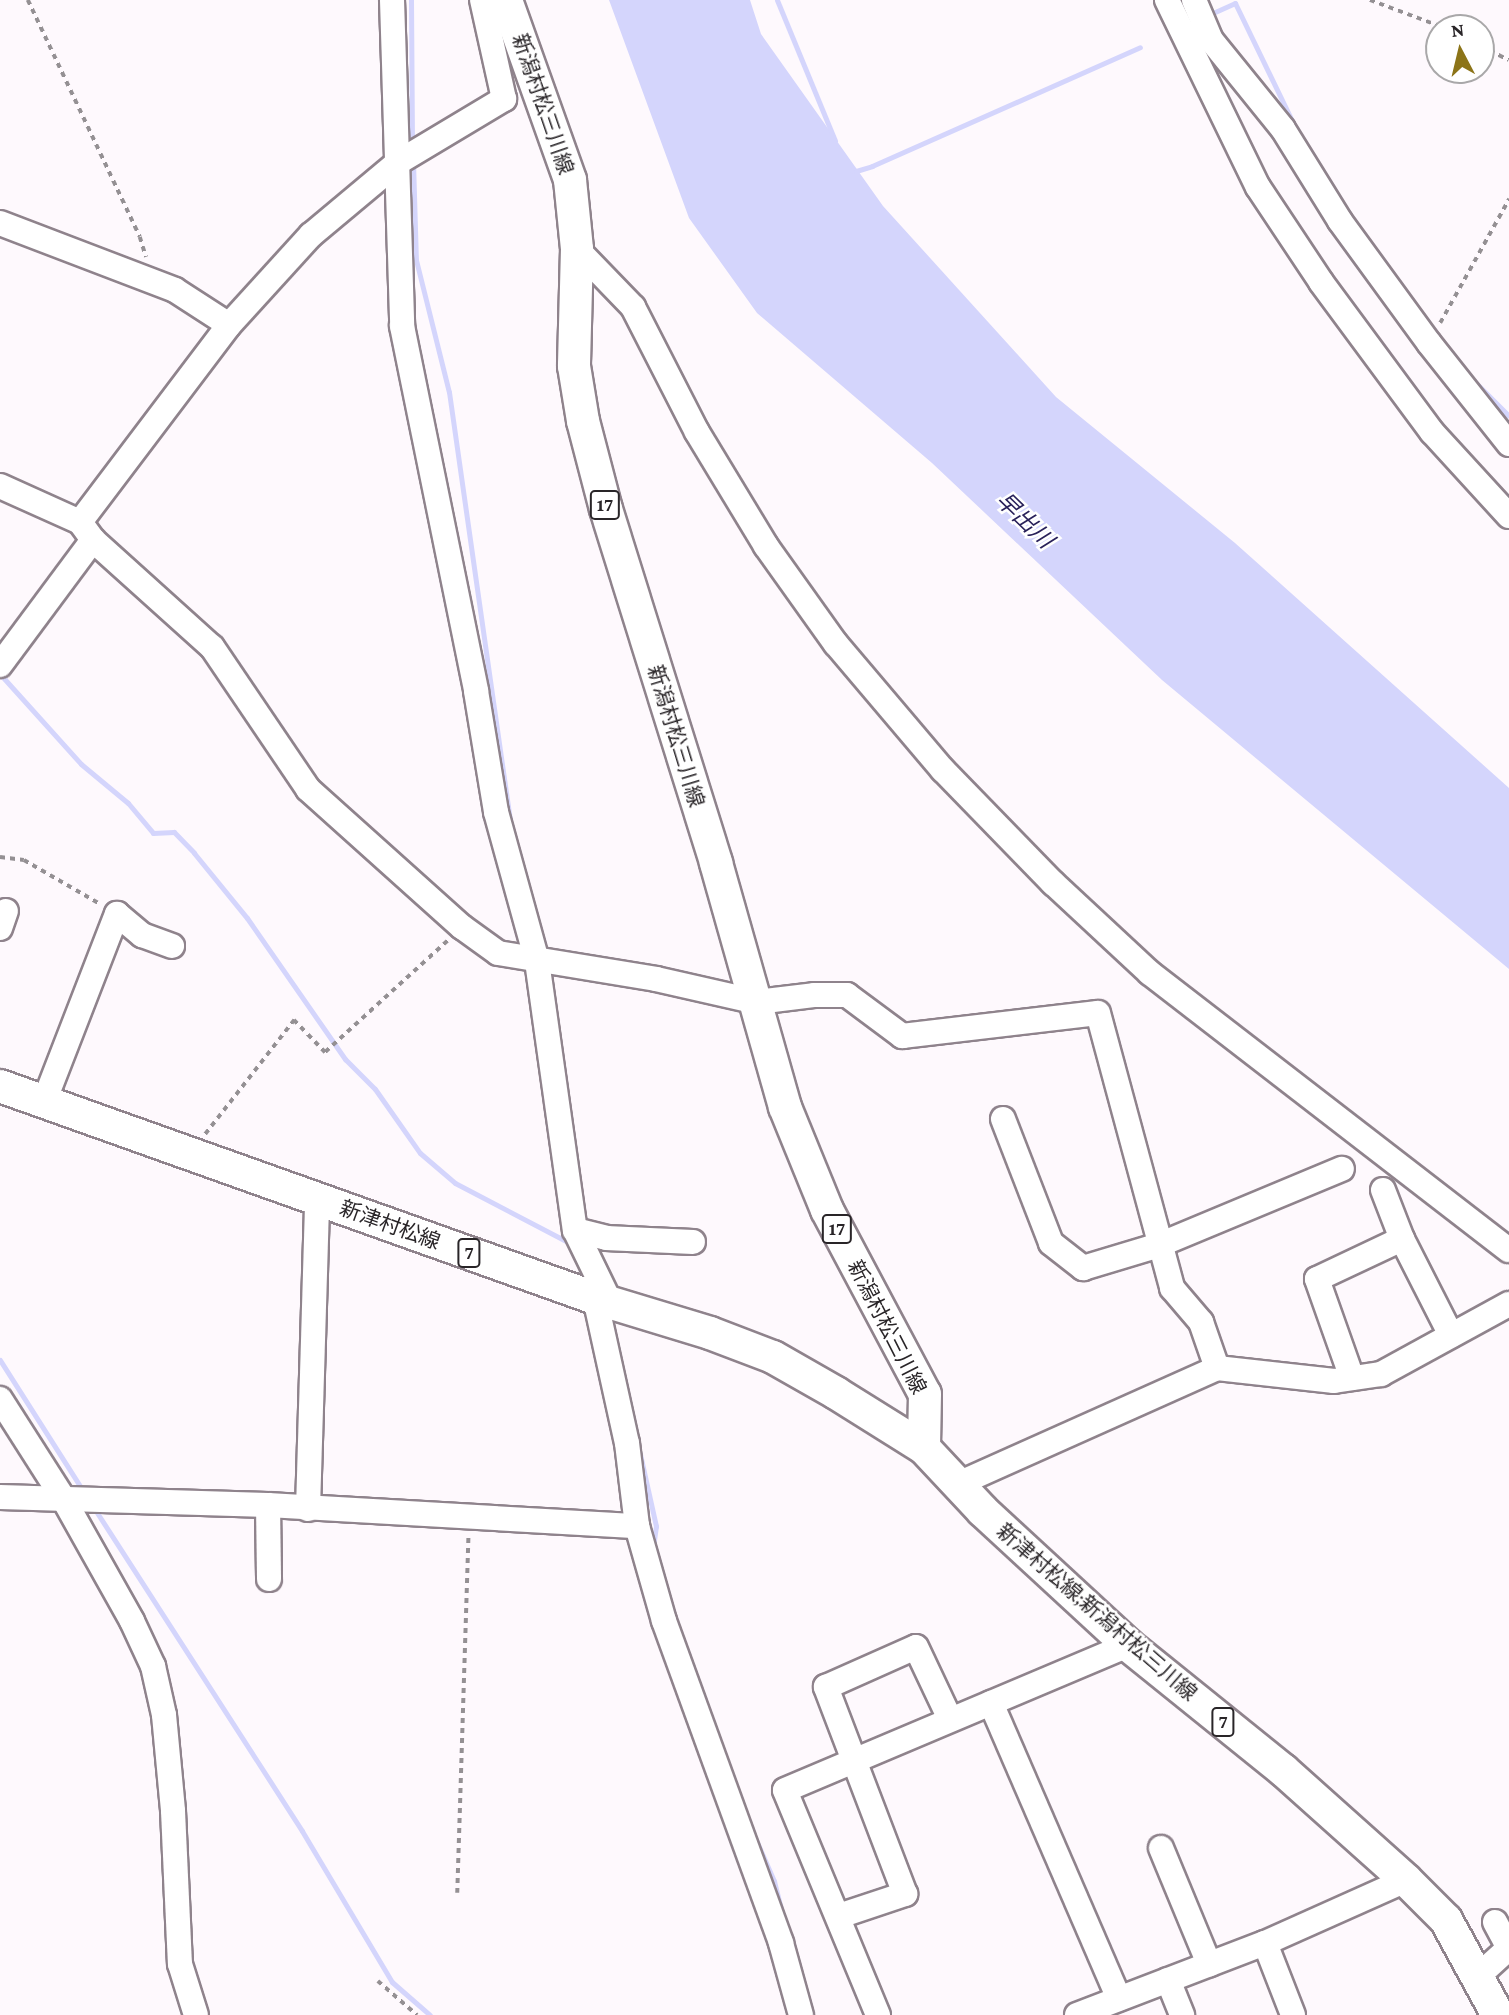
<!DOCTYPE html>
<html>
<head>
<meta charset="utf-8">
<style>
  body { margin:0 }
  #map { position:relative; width:1509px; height:2015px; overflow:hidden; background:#fef9fd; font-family:"Crimson Pro","Noto Sans JP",serif }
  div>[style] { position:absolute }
  .water>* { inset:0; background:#d4d5fc }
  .stream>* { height:5px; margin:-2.5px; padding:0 2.5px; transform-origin:2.5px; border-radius:2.5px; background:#d4d5fc }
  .path>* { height:3.5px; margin-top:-1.75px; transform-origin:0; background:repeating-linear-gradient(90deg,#949093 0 5px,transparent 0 10px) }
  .roads { filter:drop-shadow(2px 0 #8f838c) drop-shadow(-2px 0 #8f838c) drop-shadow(0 2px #8f838c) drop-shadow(0 -2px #8f838c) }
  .minor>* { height:24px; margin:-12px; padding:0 12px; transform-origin:12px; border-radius:12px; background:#fff }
  .major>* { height:32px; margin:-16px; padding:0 16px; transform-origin:16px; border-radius:16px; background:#fff }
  span { translate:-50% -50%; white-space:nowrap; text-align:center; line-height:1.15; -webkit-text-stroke:5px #fff; paint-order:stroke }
  .shield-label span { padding:2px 5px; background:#fff; border:2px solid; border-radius:5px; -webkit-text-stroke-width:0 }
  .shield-label { font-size:19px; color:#292528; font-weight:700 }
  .street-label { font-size:21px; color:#292528 }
  .water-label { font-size:23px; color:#29215a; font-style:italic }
  .north { position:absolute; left:1425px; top:14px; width:70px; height:70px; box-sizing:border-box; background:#fff; border:2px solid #a9a8a9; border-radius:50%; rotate:353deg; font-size:19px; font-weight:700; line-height:28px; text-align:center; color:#292528 }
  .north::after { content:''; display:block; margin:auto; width:24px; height:32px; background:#8c7418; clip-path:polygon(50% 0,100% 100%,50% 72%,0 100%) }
</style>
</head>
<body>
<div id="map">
  <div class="water">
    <i style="clip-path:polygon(609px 0,750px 0,761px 34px,883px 206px,1056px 397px,1235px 543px,1509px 788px,1509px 969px,1162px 680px,932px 463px,757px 313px,689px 218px)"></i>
  </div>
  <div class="stream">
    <i style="left:411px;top:0;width:144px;rotate:89.6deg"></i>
    <i style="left:777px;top:0;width:152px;rotate:67.6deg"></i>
    <i style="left:1215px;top:12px;width:22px;rotate:-24deg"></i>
    <i style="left:1235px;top:3px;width:136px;rotate:64.2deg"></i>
    <i style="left:413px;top:161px;width:99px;rotate:88.3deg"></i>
    <i style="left:416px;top:260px;width:136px;rotate:76deg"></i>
    <i style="left:449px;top:392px;width:430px;rotate:81.9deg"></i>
    <i style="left:852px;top:170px;width:4px;rotate:14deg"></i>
    <i style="left:856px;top:171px;width:17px;rotate:-17deg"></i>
    <i style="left:872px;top:166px;width:293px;rotate:-23.9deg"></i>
    <i style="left:1474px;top:381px;width:49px;rotate:45deg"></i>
    <i style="left:0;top:674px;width:121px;rotate:48deg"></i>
    <i style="left:81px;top:764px;width:61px;rotate:39.7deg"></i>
    <i style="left:128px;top:803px;width:39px;rotate:50deg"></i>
    <i style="left:153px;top:833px;width:21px;rotate:-3deg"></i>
    <i style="left:174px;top:832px;width:29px;rotate:46deg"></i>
    <i style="left:194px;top:853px;width:84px;rotate:50.8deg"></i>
    <i style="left:247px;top:918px;width:172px;rotate:55.2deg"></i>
    <i style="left:345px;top:1059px;width:42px;rotate:45deg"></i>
    <i style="left:375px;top:1089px;width:78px;rotate:54.9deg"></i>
    <i style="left:420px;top:1153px;width:46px;rotate:40.6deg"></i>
    <i style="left:455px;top:1183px;width:130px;rotate:27.6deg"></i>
    <i style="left:0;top:1360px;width:155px;rotate:57.6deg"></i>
    <i style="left:640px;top:1454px;width:74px;rotate:77.5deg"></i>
    <i style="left:656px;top:1526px;width:21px;rotate:98deg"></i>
    <i style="left:94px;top:1508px;width:384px;rotate:57.2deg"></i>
    <i style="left:302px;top:1831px;width:176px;rotate:59.2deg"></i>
    <i style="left:392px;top:1982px;width:50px;rotate:41deg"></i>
    <i style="left:756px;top:1840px;width:45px;rotate:66.3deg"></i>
    <i style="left:774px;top:1881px;width:30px;rotate:76deg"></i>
  </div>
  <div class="path">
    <i style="left:28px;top:0;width:262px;rotate:64.7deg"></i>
    <i style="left:140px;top:237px;width:21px;rotate:73deg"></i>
    <i style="left:1370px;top:0;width:80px;rotate:20.5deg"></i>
    <i style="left:1481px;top:46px;width:31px;rotate:27deg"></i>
    <i style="left:1440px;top:323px;width:142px;rotate:-60.9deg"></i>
    <i style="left:0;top:857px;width:24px;rotate:7deg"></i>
    <i style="left:24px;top:860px;width:88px;rotate:30.1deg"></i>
    <i style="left:205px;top:1134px;width:145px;rotate:-52deg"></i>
    <i style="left:294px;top:1020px;width:45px;rotate:45.9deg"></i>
    <i style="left:325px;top:1052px;width:166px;rotate:-42.3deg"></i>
    <i style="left:457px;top:1893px;width:356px;rotate:-88.2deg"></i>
    <i style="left:378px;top:1981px;width:52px;rotate:41.1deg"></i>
  </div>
  <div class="roads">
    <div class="minor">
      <i style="left:392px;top:0;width:326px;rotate:88.2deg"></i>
      <i style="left:402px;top:326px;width:372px;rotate:78.5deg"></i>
      <i style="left:476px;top:691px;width:123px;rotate:80.6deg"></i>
      <i style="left:496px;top:812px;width:155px;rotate:74.6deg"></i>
      <i style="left:537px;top:961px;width:272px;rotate:82deg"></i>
      <i style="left:575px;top:1230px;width:78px;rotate:64.1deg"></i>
      <i style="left:1167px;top:0;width:208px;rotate:64.1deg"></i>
      <i style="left:1258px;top:187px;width:114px;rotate:56.4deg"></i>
      <i style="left:1321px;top:282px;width:187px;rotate:53.5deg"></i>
      <i style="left:1432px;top:432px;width:114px;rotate:47.5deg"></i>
      <i style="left:1194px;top:0;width:43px;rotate:67deg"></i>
      <i style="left:1211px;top:40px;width:114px;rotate:51deg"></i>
      <i style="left:1283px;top:129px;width:108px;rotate:58.2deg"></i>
      <i style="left:1340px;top:221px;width:151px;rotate:53.9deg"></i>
      <i style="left:1429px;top:343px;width:129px;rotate:51.6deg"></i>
      <i style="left:0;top:223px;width:187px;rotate:20.9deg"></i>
      <i style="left:175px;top:290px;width:64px;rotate:32.9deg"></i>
      <i style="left:577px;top:249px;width:81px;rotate:46deg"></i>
      <i style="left:633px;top:307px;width:140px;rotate:62.9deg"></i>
      <i style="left:697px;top:432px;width:133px;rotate:58.8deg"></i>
      <i style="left:766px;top:546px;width:120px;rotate:54.5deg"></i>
      <i style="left:836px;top:644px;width:165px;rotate:49.7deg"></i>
      <i style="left:943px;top:770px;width:158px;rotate:45.8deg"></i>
      <i style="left:1053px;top:883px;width:132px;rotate:42.9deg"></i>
      <i style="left:1150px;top:973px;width:453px;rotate:37.7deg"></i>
      <i style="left:0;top:486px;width:88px;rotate:24.2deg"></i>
      <i style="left:80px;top:522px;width:22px;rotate:54deg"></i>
      <i style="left:93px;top:540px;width:160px;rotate:42deg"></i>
      <i style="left:212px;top:647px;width:171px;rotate:55.9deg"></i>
      <i style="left:308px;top:789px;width:207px;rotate:41.9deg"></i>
      <i style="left:462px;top:927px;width:44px;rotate:35.8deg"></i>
      <i style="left:498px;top:953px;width:160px;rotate:9.3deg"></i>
      <i style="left:656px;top:979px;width:104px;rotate:12.8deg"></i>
      <i style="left:757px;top:1002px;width:57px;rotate:-7deg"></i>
      <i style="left:814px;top:995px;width:33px"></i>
      <i style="left:847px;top:995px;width:69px;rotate:36.7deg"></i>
      <i style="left:902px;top:1036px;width:197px;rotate:-6.7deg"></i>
      <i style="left:1098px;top:1013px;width:285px;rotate:74.9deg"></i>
      <i style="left:1172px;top:1288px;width:45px;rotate:49.5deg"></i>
      <i style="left:1201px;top:1322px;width:49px;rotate:70.8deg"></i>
      <i style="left:80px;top:522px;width:247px;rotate:-52.9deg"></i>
      <i style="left:229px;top:325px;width:122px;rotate:-47.7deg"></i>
      <i style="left:311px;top:235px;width:112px;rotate:-39.9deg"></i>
      <i style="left:397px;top:163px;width:125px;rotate:-30.9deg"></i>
      <i style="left:504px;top:99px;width:101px;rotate:-102.5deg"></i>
      <i style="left:0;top:665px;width:156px;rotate:-53.4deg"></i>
      <i style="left:0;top:928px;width:18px;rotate:-71deg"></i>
      <i style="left:44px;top:1102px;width:202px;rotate:-68.8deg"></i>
      <i style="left:117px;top:914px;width:33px;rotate:40deg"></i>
      <i style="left:142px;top:935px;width:32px;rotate:20deg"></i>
      <i style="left:1003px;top:1119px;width:133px;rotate:68.8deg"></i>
      <i style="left:1051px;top:1243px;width:41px;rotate:38deg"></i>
      <i style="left:1083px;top:1268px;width:79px;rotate:-16.8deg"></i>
      <i style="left:1159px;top:1245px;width:198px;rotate:-22.6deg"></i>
      <i style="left:1383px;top:1190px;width:53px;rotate:68.8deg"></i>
      <i style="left:1402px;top:1239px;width:108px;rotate:63deg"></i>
      <i style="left:575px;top:1230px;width:32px;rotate:14deg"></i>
      <i style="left:606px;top:1238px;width:87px;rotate:2.6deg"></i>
      <i style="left:595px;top:1298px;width:148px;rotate:77.6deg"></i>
      <i style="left:627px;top:1443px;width:84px;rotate:83.1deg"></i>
      <i style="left:637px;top:1526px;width:99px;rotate:74.1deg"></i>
      <i style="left:664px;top:1621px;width:343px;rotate:70deg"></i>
      <i style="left:781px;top:1943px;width:75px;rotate:74.5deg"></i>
      <i style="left:1352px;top:1378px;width:105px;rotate:-109.5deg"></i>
      <i style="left:1317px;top:1279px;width:94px;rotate:-25.2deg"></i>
      <i style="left:0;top:1399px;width:117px;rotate:57.5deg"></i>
      <i style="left:63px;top:1498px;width:141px;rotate:60.7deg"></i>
      <i style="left:132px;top:1621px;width:50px;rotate:65deg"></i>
      <i style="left:153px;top:1666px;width:50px;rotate:77.3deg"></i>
      <i style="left:164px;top:1715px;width:96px;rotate:84.6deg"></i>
      <i style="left:173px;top:1811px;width:153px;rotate:87.4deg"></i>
      <i style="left:180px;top:1964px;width:53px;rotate:72.6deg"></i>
      <i style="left:958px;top:1484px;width:284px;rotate:-24.1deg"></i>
      <i style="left:1217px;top:1368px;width:118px;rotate:6.3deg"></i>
      <i style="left:1334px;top:1381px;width:48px;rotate:-8.5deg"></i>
      <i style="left:1381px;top:1374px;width:146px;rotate:-28.7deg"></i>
      <i style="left:0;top:1497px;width:268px;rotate:1.7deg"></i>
      <i style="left:268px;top:1505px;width:370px;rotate:3.3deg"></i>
      <i style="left:268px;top:1505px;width:74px;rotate:89.2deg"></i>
      <i style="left:308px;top:1509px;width:310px;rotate:-88.3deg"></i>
      <i style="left:991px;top:1703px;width:322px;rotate:66.6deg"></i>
      <i style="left:1161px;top:1848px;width:126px;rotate:67.5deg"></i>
      <i style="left:839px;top:1916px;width:70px;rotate:-18.4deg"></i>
      <i style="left:905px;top:1894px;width:222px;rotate:-110.9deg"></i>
      <i style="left:826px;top:1687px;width:98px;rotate:-24deg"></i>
      <i style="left:916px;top:1647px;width:80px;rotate:64.7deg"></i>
      <i style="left:1495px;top:1922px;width:30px;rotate:62deg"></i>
      <i style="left:1265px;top:1943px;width:77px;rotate:68.7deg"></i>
      <i style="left:1477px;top:1977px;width:43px;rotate:-42.2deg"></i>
      <i style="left:1168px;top:1980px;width:38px;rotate:68deg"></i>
      <i style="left:878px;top:2015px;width:243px;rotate:-112.5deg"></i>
      <i style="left:785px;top:1790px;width:372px;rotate:-22.9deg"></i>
      <i style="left:1077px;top:2015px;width:201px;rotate:-21deg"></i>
      <i style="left:1265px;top:1943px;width:154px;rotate:-24.1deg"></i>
    </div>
    <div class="major">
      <i style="left:506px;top:0;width:191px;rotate:70.4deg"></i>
      <i style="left:570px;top:180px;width:69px;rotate:84.2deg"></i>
      <i style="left:577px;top:249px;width:117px;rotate:91.5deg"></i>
      <i style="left:574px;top:366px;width:56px;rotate:80.7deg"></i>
      <i style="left:583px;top:421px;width:91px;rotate:75.4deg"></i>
      <i style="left:606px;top:509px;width:371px;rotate:72.7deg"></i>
      <i style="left:716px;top:863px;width:254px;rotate:74.2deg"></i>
      <i style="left:785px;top:1107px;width:111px;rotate:67.8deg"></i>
      <i style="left:827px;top:1210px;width:208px;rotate:62deg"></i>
      <i style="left:925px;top:1394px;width:54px;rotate:91.1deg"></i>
      <i style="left:0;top:1086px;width:632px;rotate:19.61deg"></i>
      <i style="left:595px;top:1298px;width:120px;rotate:16.9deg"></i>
      <i style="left:710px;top:1333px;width:67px;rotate:20.9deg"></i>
      <i style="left:773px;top:1357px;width:73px;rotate:29.7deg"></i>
      <i style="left:836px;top:1393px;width:104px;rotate:32deg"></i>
      <i style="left:924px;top:1448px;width:86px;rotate:46.9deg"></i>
      <i style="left:983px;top:1511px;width:197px;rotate:42.7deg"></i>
      <i style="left:1128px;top:1645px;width:199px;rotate:38.9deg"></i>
      <i style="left:1283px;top:1770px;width:165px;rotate:41.8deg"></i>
      <i style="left:1406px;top:1880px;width:57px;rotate:45deg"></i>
      <i style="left:1446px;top:1920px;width:108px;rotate:61.3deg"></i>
    </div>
  </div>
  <div class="shield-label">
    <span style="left:605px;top:505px">17</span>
    <span style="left:837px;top:1229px">17</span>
    <span style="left:469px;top:1253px">7</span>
    <span style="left:1223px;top:1722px">7</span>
  </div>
  <div class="street-label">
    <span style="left:543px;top:104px;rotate:71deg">新潟村松三川線</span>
    <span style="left:676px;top:736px;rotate:73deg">新潟村松三川線</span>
    <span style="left:390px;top:1225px;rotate:20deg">新津村松線</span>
    <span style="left:887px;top:1327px;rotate:63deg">新潟村松三川線</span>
    <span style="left:1097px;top:1612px;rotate:41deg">新津村松線;新潟村松三川線</span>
  </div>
  <div class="water-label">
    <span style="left:1025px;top:520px;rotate:44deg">早出川</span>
  </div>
  <div class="north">N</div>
</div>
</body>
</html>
